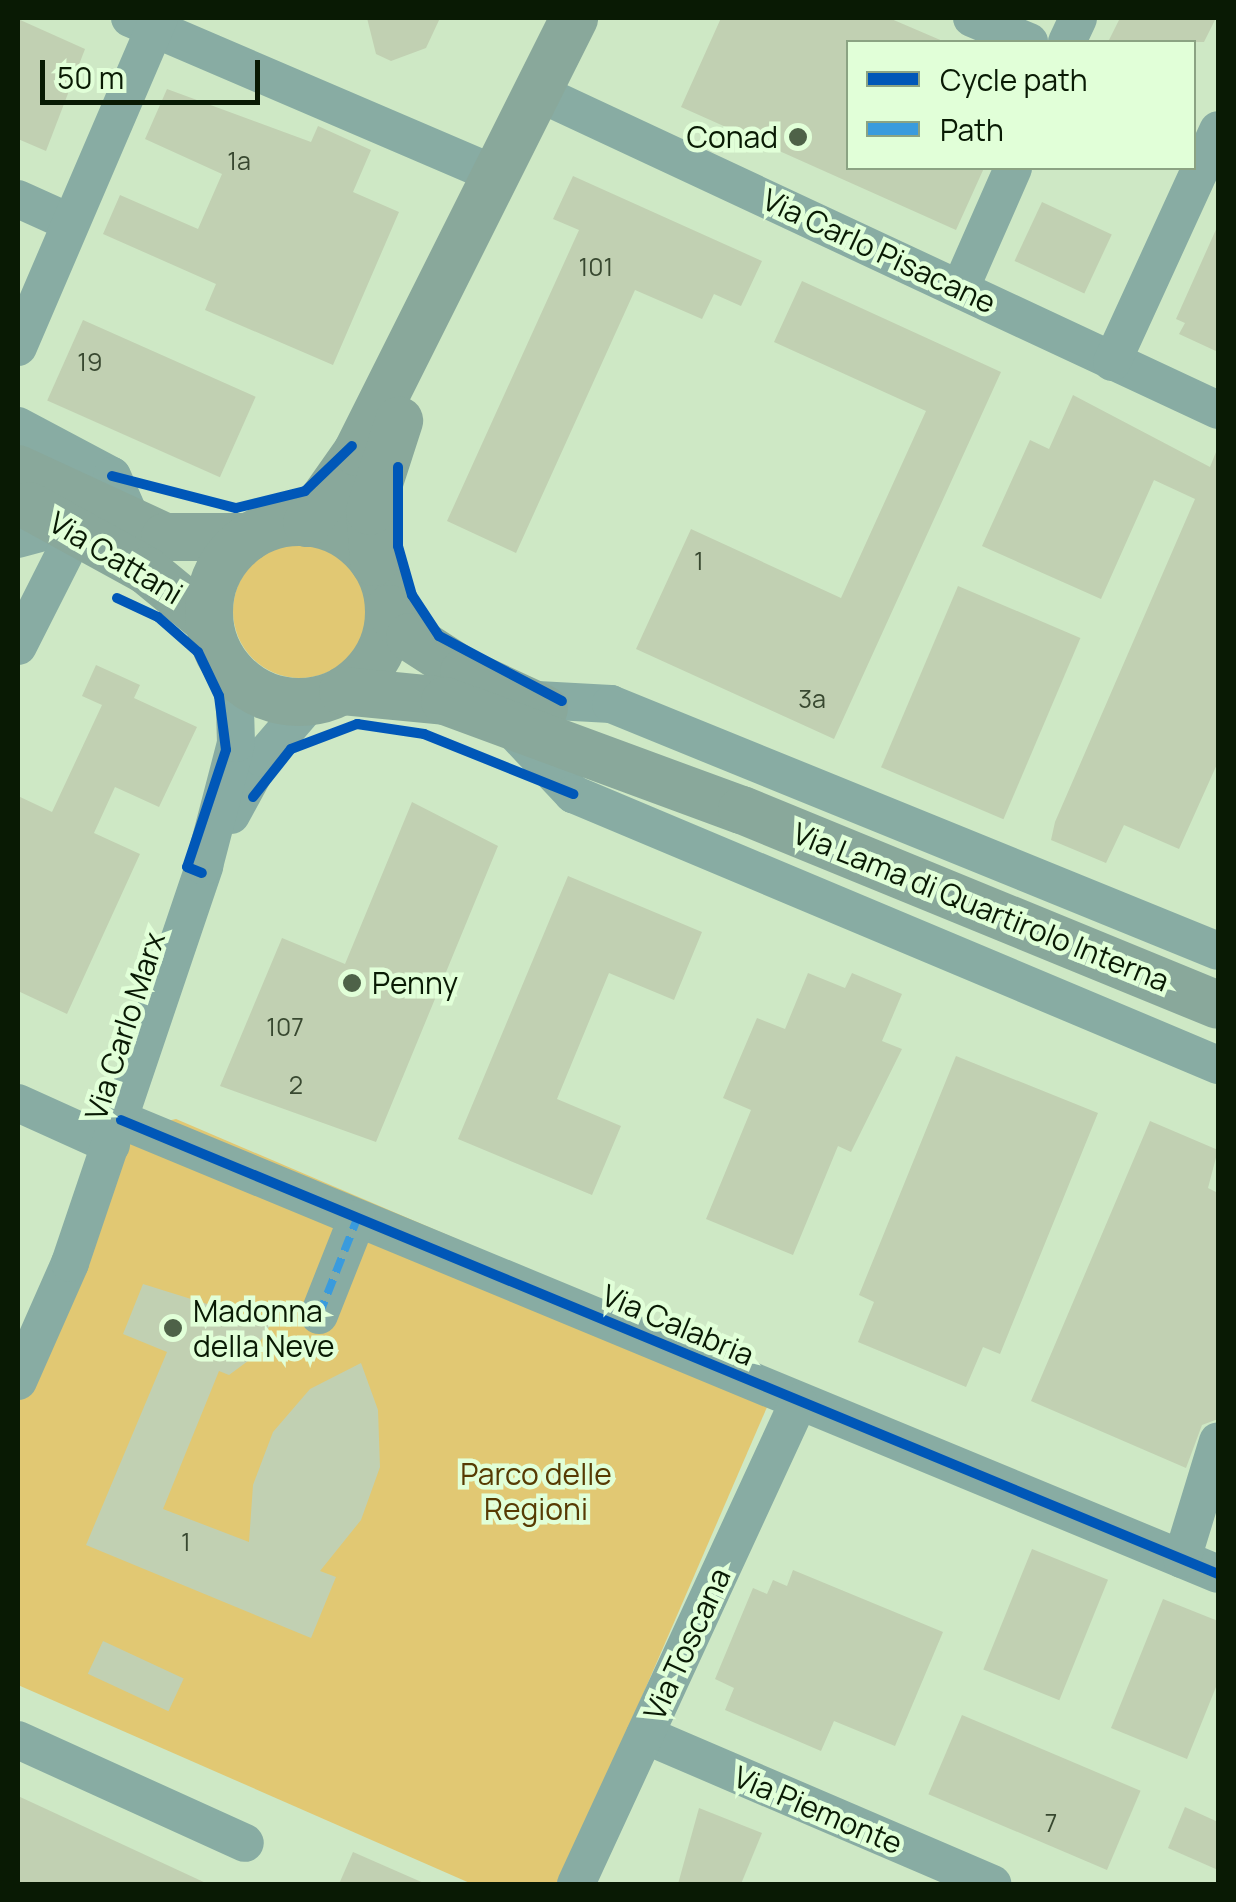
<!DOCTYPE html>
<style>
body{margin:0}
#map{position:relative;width:1236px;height:1902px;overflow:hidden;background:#cee8c5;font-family:Manrope,sans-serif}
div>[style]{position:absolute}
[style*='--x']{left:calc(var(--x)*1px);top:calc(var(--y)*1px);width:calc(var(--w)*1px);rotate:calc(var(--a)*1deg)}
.green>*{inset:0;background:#e1c873}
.round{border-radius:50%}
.building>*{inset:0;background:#c1d0b2;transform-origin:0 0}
.minor>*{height:38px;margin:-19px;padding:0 19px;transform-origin:19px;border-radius:19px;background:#88aca3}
.major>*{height:48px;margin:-24px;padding:0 24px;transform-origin:24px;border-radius:24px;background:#89a89b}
.major>.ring{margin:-24px;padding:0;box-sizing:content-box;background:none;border:48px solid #89a89b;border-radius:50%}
.quiet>*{height:8px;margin-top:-4px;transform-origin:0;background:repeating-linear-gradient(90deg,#3a9bdd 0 15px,transparent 0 23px)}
.cycleway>*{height:10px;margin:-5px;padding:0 5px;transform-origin:5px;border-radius:5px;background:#0057b8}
.dots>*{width:28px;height:28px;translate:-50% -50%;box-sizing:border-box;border:5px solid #e1ffd8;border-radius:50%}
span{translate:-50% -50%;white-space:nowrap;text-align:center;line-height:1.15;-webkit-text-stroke:9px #e1ffd8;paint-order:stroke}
.number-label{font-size:25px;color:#384830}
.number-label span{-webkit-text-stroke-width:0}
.poi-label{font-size:30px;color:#091a04}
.right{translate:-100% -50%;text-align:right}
.left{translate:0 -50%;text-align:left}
.street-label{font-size:30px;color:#091a04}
.park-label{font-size:30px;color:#573b03}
.frame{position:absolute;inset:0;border:20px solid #091a04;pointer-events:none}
.legend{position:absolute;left:846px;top:40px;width:350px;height:130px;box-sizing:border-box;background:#e1ffd8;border:2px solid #8ba383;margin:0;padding:12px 18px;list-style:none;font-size:30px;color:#091a04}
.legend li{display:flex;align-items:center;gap:20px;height:50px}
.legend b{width:50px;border:2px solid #8ba383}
.scale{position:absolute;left:40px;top:60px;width:220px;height:45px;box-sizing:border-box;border:5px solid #091a04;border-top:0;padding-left:12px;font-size:30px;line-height:35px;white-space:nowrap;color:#091a04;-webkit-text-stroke:8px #e1ffd8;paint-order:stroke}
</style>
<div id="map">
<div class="green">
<i class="round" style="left:233px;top:544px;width:134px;height:134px"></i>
<i style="clip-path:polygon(176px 1119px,780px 1377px,561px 1884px,472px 1884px,18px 1685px,18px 1344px,106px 1135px)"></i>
</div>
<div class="building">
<i style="clip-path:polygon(367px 18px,440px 18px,426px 48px,391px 61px,376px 54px)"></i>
<i style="clip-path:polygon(721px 18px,889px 18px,945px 42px,848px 42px,848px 168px,984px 168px,956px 230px,681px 107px)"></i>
<i style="clip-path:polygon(1120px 18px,1216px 18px,1204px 42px,1108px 42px)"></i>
<i style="clip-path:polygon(18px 19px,85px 49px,46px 151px,18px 139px)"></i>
<i style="clip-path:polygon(167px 89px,311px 142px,318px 126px,371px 150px,353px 192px,399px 212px,333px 365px,205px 310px,216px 284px,103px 234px,120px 195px,198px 229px,222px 174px,145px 139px)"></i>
<i style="clip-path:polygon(573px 176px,762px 261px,741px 306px,714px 294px,702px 319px,635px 290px,516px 553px,447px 521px,579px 230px,553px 219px)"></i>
<i style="left:1042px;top:202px;width:77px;height:65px;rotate:25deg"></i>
<i style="clip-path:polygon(1218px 225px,1218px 352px,1179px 334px,1185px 323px,1176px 319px)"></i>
<i style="clip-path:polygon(802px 281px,1001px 372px,834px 739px,636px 649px,691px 529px,841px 598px,926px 411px,774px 342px)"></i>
<i style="left:83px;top:320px;width:189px;height:88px;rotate:24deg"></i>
<i style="clip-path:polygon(1073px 395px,1210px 467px,1218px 447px,1218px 762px,1179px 849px,1124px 825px,1106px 863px,1051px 840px,1055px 822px,1195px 499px,1154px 480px,1101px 599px,982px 546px,1030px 440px,1049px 449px)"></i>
<i style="left:958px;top:586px;width:133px;height:197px;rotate:23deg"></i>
<i style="clip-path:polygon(96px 665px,140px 685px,134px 698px,197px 727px,159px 807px,115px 787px,94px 833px,140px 854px,67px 1014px,18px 991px,18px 796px,52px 812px,102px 705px,82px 696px)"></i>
<i style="clip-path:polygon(412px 802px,498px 846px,376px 1142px,220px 1086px,282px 938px,345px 964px)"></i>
<i style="clip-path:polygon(568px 876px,702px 932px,674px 1000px,609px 973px,557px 1099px,621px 1126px,592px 1195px,458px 1139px)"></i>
<i style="clip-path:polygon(808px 973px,845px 988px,852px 973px,902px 994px,882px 1041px,902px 1049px,851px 1152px,838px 1146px,793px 1255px,706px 1219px,751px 1110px,723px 1098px,757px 1018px,785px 1029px)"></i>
<i style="clip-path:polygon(956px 1056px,1098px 1113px,1000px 1354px,983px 1347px,966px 1387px,858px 1342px,874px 1302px,859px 1295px)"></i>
<i style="clip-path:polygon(1150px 1121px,1218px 1150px,1208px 1188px,1218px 1193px,1218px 1419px,1202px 1425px,1186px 1468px,1031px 1401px)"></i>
<i style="clip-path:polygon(143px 1284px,271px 1324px,248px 1361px,229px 1375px,219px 1371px,163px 1509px,249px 1542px,253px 1485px,273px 1432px,310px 1389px,361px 1363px,378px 1410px,380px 1467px,361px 1520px,320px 1571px,336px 1577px,311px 1638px,86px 1545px,167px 1352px,123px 1334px)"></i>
<i style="left:1032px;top:1549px;width:82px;height:130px;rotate:22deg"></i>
<i style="clip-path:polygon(793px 1570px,943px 1632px,895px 1746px,834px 1721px,821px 1751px,725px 1710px,734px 1688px,715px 1679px,753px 1588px,767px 1594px,773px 1580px,787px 1586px)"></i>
<i style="clip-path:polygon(1163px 1599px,1218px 1621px,1218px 1682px,1187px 1759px,1111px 1728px)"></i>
<i style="left:103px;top:1641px;width:89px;height:36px;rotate:25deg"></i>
<i style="left:962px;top:1715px;width:194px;height:86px;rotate:23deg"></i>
<i style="clip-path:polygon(18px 1796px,208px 1884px,18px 1884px)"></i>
<i style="clip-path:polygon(1185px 1807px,1218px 1822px,1218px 1870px,1168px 1848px)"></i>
<i style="clip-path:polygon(699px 1808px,762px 1833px,741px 1884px,678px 1884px)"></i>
<i style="clip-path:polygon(353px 1852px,426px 1884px,339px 1884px)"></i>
</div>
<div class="minor">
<i style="--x:130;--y:18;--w:400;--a:23.2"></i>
<i style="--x:972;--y:18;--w:62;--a:22.8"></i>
<i style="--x:1067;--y:42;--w:26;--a:-65"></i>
<i style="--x:539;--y:93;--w:749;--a:25.03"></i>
<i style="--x:18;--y:199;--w:56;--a:24.3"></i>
<i style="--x:960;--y:289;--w:132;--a:-66.3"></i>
<i style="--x:18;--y:347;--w:358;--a:-66.8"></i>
<i style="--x:1112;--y:362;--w:255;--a:-65.4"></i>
<i style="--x:18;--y:426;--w:106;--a:28"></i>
<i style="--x:112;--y:476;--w:47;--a:66.2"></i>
<i style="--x:18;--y:539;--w:50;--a:-15.2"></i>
<i style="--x:18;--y:646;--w:129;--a:-63.2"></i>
<i style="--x:519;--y:699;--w:92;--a:3.1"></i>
<i style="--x:611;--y:704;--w:655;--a:22.14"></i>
<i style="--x:511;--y:728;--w:91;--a:46.8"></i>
<i style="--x:573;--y:794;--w:700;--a:22.79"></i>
<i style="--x:231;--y:815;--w:65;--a:-61.5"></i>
<i style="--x:262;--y:758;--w:74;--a:-49.4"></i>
<i style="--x:18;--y:1103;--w:102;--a:24.3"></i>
<i style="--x:121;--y:1120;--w:1187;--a:22.48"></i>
<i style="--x:319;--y:1315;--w:103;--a:-68.4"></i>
<i style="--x:18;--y:1381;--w:129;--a:-66.2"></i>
<i style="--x:70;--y:1263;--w:419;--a:-71.3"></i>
<i style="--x:204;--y:866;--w:127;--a:-75.4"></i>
<i style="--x:236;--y:743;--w:67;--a:-91.7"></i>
<i style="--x:1182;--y:1559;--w:123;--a:-73"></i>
<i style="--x:645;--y:1735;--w:378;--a:23.2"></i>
<i style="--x:18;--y:1740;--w:249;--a:24.4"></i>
<i style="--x:576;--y:1884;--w:530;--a:-65.22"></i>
</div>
<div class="major">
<i style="--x:18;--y:469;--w:162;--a:24.8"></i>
<i style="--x:165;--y:537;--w:84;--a:0"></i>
<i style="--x:29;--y:506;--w:135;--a:28.8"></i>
<i style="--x:147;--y:571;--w:80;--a:39.4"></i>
<i class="ring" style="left:209px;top:522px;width:132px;height:132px"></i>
<i style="--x:307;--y:523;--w:87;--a:-54.8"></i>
<i style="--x:357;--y:452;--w:485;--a:-63.4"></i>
<i style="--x:374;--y:562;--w:51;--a:-94.5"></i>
<i style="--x:370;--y:511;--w:95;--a:-72.1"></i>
<i style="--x:389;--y:609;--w:35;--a:53"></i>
<i style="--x:410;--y:637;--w:64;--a:32.9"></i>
<i style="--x:464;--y:672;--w:88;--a:24.8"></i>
<i style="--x:343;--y:691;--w:102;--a:5.6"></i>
<i style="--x:445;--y:701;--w:316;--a:20.2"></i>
<i style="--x:742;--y:810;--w:514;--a:22.28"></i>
</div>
<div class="quiet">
<i style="--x:319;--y:1315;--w:103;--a:-68.4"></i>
</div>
<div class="cycleway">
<i style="--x:398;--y:467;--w:79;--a:90"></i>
<i style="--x:398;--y:546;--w:51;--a:74.1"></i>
<i style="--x:412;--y:595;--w:49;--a:56.6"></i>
<i style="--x:439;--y:636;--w:139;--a:27.9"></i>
<i style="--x:112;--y:476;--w:128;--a:14.5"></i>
<i style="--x:236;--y:508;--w:71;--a:-13.8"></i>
<i style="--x:305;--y:491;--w:65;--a:-43.8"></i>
<i style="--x:117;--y:598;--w:45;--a:24.9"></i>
<i style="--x:158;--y:617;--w:53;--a:41.2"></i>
<i style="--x:198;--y:652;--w:49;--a:64.5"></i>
<i style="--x:219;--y:696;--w:54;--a:82.6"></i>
<i style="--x:226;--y:750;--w:123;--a:108.4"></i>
<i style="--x:187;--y:867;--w:16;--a:22"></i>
<i style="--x:253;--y:797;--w:61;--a:-51.6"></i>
<i style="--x:291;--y:749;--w:71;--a:-20.7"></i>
<i style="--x:357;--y:724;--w:68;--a:8.5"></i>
<i style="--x:424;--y:734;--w:161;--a:21.9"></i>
<i style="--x:121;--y:1120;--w:1187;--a:22.48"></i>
</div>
<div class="dots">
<i style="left:798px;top:137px;background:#4e6248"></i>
<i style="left:352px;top:983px;background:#4e6248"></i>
<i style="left:173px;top:1328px;background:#4e6248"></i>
</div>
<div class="number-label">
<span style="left:239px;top:161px">1a</span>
<span style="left:596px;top:267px">101</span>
<span style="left:90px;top:362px">19</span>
<span style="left:699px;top:561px">1</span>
<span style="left:812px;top:699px">3a</span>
<span style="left:285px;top:1027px">107</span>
<span style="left:296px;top:1085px">2</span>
<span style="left:186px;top:1542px">1</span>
<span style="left:1051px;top:1823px">7</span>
</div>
<div class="poi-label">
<span class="right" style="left:778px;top:137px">Conad</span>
<span class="left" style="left:372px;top:983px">Penny</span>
<span class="left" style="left:193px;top:1328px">Madonna<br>della Neve</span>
</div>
<div class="street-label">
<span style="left:879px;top:251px;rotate:25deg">Via Carlo Pisacane</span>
<span style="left:116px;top:558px;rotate:31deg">Via Cattani</span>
<span style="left:981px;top:907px;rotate:22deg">Via Lama di Quartirolo Interna</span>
<span style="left:125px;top:1026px;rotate:-72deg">Via Carlo Marx</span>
<span style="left:678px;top:1325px;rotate:23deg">Via Calabria</span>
<span style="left:687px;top:1644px;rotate:-65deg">Via Toscana</span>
<span style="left:818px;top:1810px;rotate:23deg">Via Piemonte</span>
</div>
<div class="park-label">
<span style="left:536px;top:1491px">Parco delle<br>Regioni</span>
</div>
<div class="frame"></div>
<ul class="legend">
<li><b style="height:12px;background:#0057b8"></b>Cycle path</li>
<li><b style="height:12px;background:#3a9bdd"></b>Path</li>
</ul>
<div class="scale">50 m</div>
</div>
